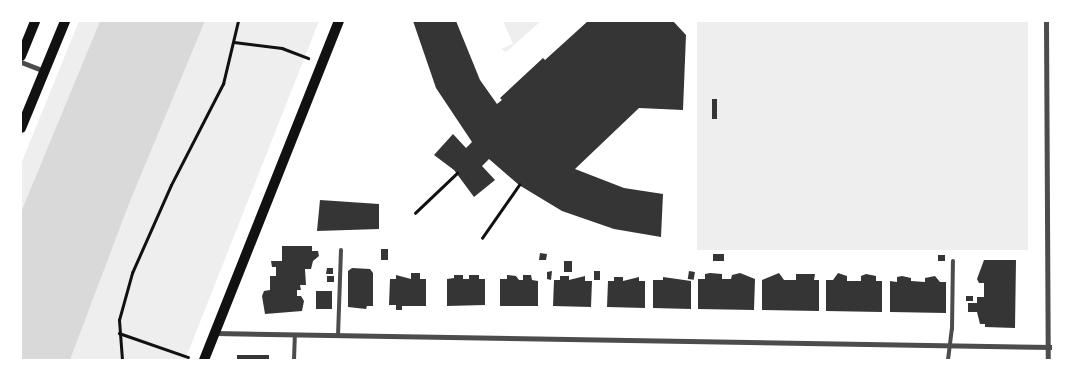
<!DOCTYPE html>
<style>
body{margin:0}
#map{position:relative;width:1074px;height:381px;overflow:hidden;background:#fff;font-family:"Sofia Sans Condensed",sans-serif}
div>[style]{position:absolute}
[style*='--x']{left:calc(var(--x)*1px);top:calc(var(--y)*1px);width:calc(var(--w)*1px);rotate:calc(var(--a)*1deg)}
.green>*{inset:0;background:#eee;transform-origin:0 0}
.water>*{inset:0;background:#d9d9d9}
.building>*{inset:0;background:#353535;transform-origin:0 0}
.path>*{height:2.5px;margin:-1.25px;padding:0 1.25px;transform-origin:1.25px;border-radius:1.25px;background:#111}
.service>*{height:4px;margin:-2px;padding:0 2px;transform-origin:2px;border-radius:2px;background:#4c4c4c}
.minor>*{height:5px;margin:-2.5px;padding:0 2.5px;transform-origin:2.5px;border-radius:2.5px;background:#4c4c4c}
.secondary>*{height:10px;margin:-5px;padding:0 5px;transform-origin:5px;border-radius:5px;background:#111}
span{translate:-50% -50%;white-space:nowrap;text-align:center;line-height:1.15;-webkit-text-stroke:5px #fff;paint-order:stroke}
.frame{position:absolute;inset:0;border:22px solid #fff;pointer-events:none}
</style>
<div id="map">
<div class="green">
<i style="clip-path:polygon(79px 21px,100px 21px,21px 212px,21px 164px)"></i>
<i style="clip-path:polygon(205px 21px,319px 21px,185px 360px,70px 360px,129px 204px)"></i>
<i style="clip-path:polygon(503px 21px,541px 21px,506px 52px,501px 49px,513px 44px)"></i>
<i style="left:697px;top:21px;width:331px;height:229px"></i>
</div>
<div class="water">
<i style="clip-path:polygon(100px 21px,205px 21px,129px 204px,70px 360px,21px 360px,21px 212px)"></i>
</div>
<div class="building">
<i style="clip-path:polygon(413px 21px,456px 21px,480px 80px,497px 104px,502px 100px,500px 98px,543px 58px,545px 60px,588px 21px,673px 21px,686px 35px,683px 110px,639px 108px,575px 169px,624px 188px,663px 194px,661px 237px,614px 229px,562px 211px,519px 185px,489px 159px,482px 166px,495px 180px,474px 197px,454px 170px,434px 155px,453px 134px,466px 148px,472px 142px,436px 88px)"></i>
<i style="left:712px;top:99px;width:5px;height:20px"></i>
<i style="clip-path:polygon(320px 200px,379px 204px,379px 229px,317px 231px)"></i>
<i style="clip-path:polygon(282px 246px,312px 246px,312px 251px,318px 251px,319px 256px,313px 261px,311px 269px,305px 269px,306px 285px,300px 285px,301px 290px,297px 290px,297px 296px,301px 296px,304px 301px,302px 311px,265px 314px,262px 296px,264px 291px,270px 290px,270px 276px,276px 276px,276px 267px,272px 267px,271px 261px,282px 261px)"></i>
<i style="left:381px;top:249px;width:7px;height:11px"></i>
<i style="clip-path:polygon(540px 253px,547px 254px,546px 260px,539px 260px)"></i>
<i style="left:713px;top:254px;width:11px;height:7px"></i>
<i style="left:938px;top:255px;width:7px;height:6px"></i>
<i style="clip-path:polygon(984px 260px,1016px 260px,1015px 328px,985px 327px,985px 324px,980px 324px,977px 312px,968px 312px,968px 303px,977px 303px,977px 297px,984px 297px,984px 283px,979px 283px,977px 279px)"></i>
<i style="left:564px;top:261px;width:8px;height:11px"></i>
<i style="clip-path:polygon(327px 268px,333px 268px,333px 274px,326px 274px)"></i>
<i style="clip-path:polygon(352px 268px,370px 269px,373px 273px,373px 306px,367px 306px,366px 309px,348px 307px,348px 271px)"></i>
<i style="clip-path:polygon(552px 271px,551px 280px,547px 279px,547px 272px)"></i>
<i style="left:594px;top:271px;width:6px;height:9px"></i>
<i style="left:689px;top:271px;width:6px;height:8px;rotate:9deg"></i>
<i style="clip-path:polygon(411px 273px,420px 273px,420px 279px,426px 279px,426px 306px,402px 306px,402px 310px,396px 310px,396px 305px,389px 305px,390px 279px,396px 279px,396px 275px,411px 279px)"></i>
<i style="clip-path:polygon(710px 273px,722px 274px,722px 279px,731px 279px,732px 275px,740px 273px,755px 279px,754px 310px,698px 309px,698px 279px,705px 279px,705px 274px)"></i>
<i style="clip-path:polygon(779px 273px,784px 280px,796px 280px,796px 274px,815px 274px,814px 280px,819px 280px,819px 311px,762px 310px,762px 280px)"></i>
<i style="clip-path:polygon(838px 273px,847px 276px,847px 281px,861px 281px,861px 276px,866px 274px,876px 276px,876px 281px,882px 281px,882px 312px,826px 311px,826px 280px,833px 280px)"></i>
<i style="clip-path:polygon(454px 275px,463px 275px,463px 279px,469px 279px,469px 275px,479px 275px,479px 279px,485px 279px,485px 305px,447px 306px,447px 279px,454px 278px)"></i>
<i style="clip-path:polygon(507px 275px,516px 276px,519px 280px,523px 280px,523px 275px,531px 275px,532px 280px,538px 281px,538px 306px,500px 306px,500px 279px,507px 279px)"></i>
<i style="left:327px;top:276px;width:7px;height:6px"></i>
<i style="clip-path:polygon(560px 276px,569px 276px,569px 280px,585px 276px,585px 281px,592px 281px,591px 307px,553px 306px,554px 280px,560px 280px)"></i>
<i style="clip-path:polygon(902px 276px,911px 278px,911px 281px,925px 282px,925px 278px,935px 276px,940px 282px,946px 282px,946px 313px,890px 312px,890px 281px,897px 282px,897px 277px)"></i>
<i style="clip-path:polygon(614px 277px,623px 277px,623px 281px,639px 277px,639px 281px,645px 281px,645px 308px,607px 307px,608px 281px,614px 281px)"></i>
<i style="clip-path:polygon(663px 277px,691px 281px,691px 309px,653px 308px,653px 280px,663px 280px)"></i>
<i style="left:316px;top:291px;width:16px;height:18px"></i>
<i style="left:966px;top:296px;width:7px;height:5px"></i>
<i style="left:237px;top:355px;width:32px;height:5px"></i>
</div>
<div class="path">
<i style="--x:234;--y:42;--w:48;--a:7.1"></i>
<i style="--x:282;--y:48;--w:28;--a:21"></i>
<i style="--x:415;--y:213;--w:58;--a:-43.6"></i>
<i style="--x:482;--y:238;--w:65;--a:-55.1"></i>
<i style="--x:119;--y:333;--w:73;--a:19.2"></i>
<i style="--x:122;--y:360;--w:40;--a:-94.3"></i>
<i style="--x:119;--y:320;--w:49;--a:-74.5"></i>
<i style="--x:132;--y:273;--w:96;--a:-66.1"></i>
<i style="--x:171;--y:185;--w:114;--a:-62.8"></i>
<i style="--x:223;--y:84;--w:65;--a:-76.6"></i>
</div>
<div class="service">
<i style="--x:338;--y:336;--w:86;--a:-88"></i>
<i style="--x:294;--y:360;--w:25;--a:-88"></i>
<i style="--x:948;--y:360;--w:31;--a:-83"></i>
<i style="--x:952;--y:329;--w:68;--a:-89.2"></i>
</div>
<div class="minor">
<i style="--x:1046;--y:21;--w:339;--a:89.7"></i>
<i style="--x:21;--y:62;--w:25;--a:21"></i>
<i style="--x:215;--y:333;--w:838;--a:0.96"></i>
</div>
<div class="secondary">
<i style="--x:21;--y:56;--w:38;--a:-68"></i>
<i style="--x:21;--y:128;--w:116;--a:-67.6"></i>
<i style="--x:204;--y:360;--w:365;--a:-68.3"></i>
</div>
<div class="frame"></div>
</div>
